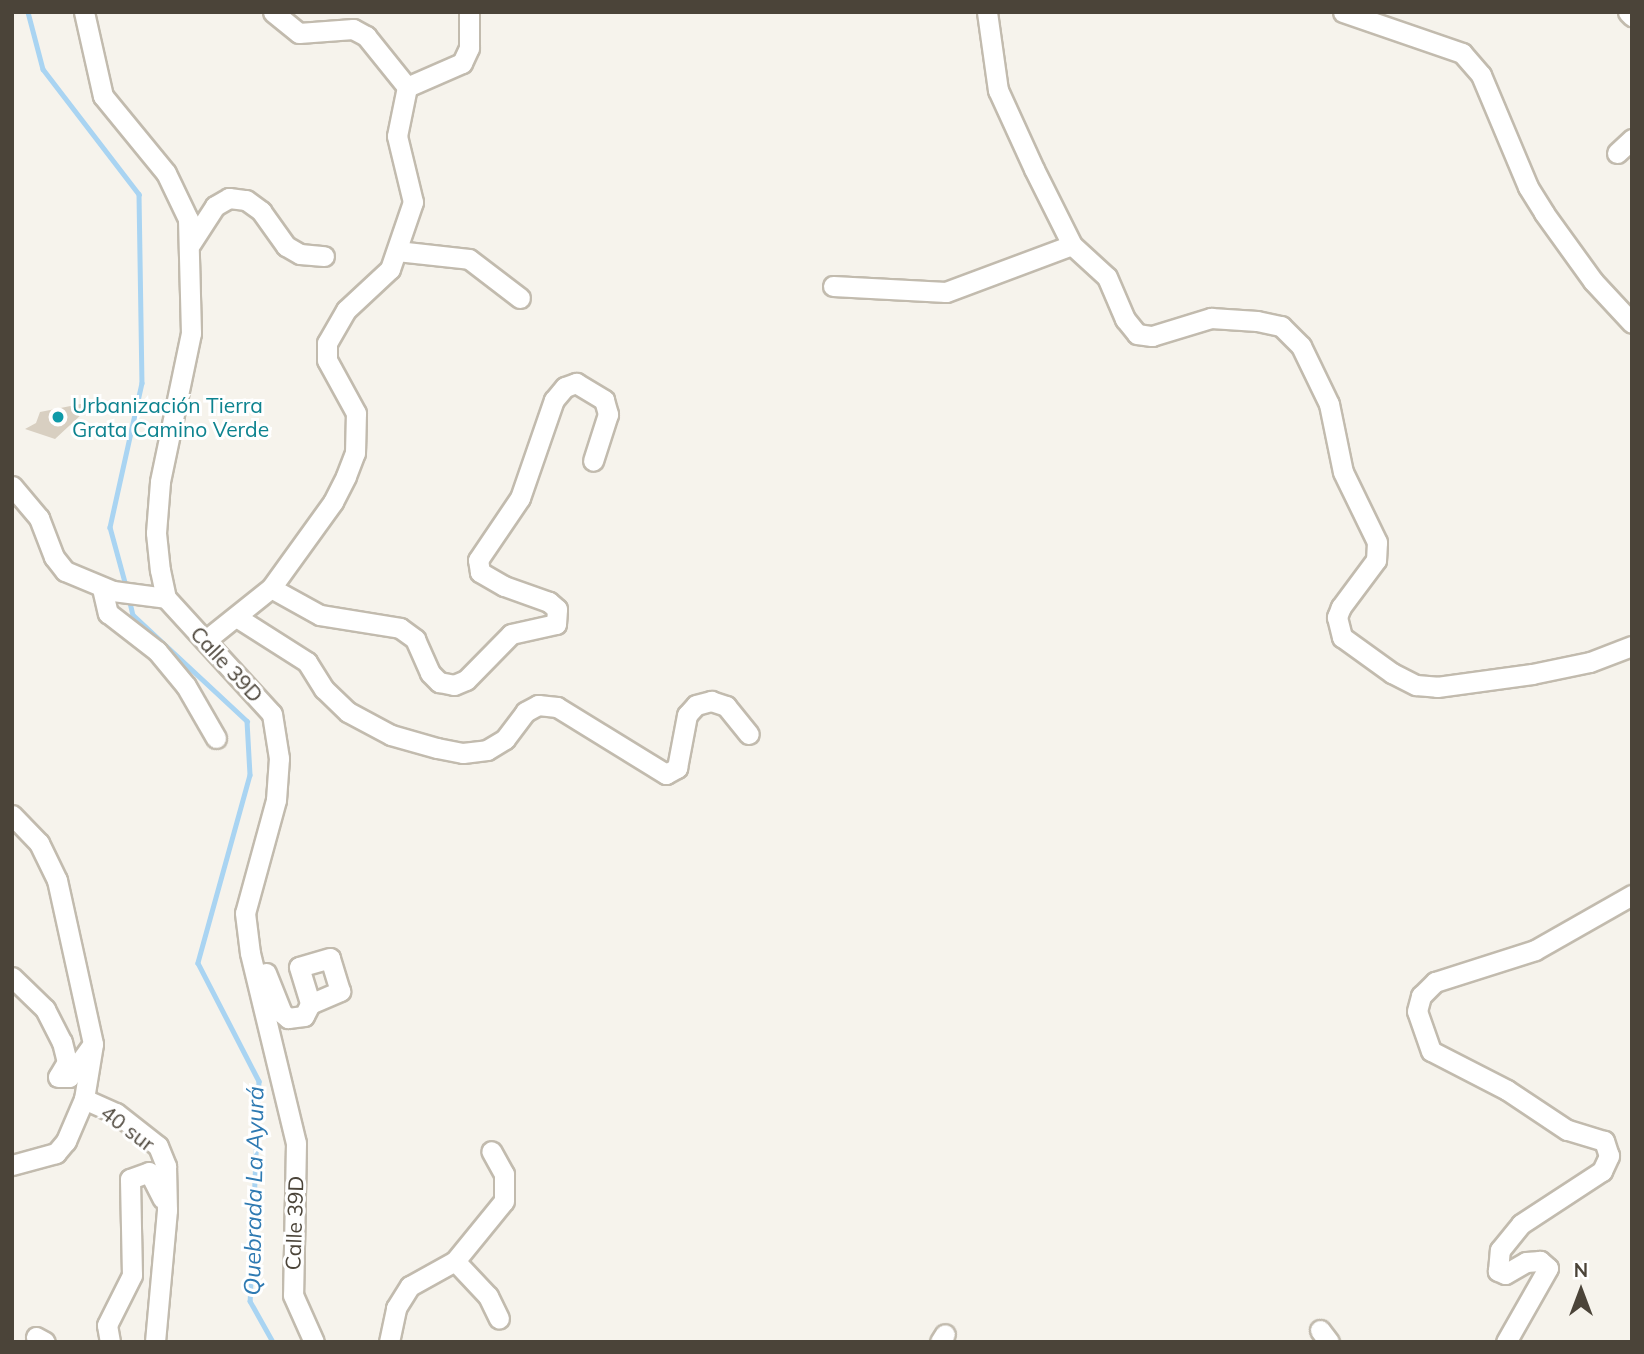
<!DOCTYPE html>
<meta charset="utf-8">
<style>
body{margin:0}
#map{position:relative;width:1644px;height:1354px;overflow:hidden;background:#f6f3ec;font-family:Mulish,sans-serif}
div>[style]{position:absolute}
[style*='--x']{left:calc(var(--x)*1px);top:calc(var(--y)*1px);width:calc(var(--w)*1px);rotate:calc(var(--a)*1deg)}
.stream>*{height:4.5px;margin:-2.25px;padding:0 2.25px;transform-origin:2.25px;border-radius:2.25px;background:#a9d4f2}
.building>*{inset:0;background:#d8cfc1}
.roads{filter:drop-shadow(2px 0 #c2bbae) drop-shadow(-2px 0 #c2bbae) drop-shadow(0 2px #c2bbae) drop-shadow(0 -2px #c2bbae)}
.minor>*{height:19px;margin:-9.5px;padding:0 9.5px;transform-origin:9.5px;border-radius:9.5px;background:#fff}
.dots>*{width:19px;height:19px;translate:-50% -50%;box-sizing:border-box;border:4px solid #fff;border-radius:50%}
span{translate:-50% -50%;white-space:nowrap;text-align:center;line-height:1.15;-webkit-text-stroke:6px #fff;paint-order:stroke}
.culture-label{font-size:21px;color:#0d838f}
.left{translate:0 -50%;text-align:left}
.street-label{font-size:21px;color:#4b4439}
.water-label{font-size:23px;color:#2e7ab2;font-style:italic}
.frame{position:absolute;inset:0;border:14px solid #4b4439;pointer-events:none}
.north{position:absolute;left:1546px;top:1256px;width:70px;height:70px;-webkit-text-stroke:5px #fff;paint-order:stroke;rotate:0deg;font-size:19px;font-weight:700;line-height:28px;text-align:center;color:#4b4439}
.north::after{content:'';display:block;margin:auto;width:24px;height:32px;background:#4b4439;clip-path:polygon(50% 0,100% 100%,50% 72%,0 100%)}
</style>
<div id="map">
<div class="stream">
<i style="--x:28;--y:12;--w:59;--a:75.3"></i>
<i style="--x:43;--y:69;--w:158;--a:52.5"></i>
<i style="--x:139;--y:194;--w:189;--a:89.1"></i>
<i style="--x:142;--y:383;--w:148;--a:102.5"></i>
<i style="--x:110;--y:527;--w:61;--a:74.8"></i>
<i style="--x:129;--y:598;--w:17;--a:77"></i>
<i style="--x:133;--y:615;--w:156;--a:42.9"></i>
<i style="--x:247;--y:721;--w:54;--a:86.8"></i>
<i style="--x:250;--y:775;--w:195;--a:105.5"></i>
<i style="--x:198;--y:963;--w:133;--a:62.7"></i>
<i style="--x:259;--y:1081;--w:220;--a:92.3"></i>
<i style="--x:250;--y:1301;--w:47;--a:60.7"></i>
</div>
<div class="building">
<i style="clip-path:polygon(96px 401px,55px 439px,25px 429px,36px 423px,40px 412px)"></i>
</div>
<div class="roads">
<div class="minor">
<i style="--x:84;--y:12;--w:86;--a:77.3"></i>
<i style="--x:103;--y:96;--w:99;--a:50.7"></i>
<i style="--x:166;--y:173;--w:51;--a:64.4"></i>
<i style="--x:188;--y:219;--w:114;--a:88.5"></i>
<i style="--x:191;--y:333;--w:152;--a:101.8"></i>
<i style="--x:160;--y:482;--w:51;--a:94.5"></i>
<i style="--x:156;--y:533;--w:37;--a:84"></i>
<i style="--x:160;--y:570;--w:29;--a:78"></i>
<i style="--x:166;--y:598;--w:157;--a:47.6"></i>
<i style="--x:272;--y:714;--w:45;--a:81"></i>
<i style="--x:279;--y:758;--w:42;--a:94.1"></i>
<i style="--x:276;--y:800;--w:117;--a:105.3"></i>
<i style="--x:245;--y:913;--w:40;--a:82.9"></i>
<i style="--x:250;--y:953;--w:195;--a:76.4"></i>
<i style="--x:296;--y:1143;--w:152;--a:91.1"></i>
<i style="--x:293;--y:1295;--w:51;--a:65.9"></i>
<i style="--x:273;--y:12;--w:33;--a:39"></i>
<i style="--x:299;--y:33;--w:54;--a:-4.2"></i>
<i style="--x:353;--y:29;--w:15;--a:28"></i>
<i style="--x:366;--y:36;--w:65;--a:51.2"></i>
<i style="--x:987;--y:12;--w:79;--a:82"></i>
<i style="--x:998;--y:90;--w:87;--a:65.5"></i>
<i style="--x:1034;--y:169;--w:85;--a:63.4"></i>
<i style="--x:1072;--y:245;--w:47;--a:42.4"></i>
<i style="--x:1107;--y:277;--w:46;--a:66.8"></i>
<i style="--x:1125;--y:319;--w:19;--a:51"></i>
<i style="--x:1137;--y:334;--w:15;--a:8"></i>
<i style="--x:1152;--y:336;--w:62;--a:-17"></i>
<i style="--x:1211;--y:318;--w:46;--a:3.7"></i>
<i style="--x:1257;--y:321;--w:25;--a:12"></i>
<i style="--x:1281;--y:326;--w:28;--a:45"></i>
<i style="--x:1301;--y:346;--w:64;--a:64.2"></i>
<i style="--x:1329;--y:404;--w:69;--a:78.4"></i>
<i style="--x:1343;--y:472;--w:78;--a:64.1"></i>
<i style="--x:1377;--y:542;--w:18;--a:93"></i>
<i style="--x:1376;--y:560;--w:59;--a:126.7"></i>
<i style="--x:1341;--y:607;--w:11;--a:112"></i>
<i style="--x:1337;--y:617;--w:21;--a:76"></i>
<i style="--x:1342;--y:637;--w:62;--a:35.8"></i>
<i style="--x:1392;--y:673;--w:27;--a:27"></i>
<i style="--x:1416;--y:685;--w:21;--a:5"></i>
<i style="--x:1437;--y:687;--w:96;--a:-7.8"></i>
<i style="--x:1532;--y:674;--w:59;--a:-11.7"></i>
<i style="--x:1590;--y:662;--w:45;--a:-20.9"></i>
<i style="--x:1343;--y:12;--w:126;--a:19"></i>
<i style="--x:1462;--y:53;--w:29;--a:49"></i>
<i style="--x:1481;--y:75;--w:121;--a:67.2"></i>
<i style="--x:1528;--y:187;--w:31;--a:58"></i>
<i style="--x:1544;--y:213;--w:84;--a:54.2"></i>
<i style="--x:1593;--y:281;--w:57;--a:47.1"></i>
<i style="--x:1628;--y:12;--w:6;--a:45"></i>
<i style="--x:1617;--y:153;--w:21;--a:-43"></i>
<i style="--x:191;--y:243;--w:44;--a:-57"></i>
<i style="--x:215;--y:206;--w:16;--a:-30"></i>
<i style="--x:229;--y:198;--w:17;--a:7"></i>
<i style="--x:246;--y:200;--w:19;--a:36"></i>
<i style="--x:261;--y:211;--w:43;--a:54.5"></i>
<i style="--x:286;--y:246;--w:16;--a:30"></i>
<i style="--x:300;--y:254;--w:24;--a:5"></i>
<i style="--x:397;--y:251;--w:72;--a:6.3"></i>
<i style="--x:469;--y:259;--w:64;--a:37.4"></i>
<i style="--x:833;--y:286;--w:113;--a:3"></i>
<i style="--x:946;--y:292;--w:134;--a:-20.5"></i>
<i style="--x:12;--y:486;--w:42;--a:49.8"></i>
<i style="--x:39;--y:518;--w:42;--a:69"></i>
<i style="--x:54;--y:557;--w:18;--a:52"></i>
<i style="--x:65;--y:571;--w:52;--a:22.6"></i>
<i style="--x:113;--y:591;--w:53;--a:7.5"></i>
<i style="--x:102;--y:588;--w:26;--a:77"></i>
<i style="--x:108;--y:613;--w:62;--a:37.8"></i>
<i style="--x:157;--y:651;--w:45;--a:50.4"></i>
<i style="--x:186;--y:686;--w:60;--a:60"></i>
<i style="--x:271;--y:588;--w:56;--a:28.9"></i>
<i style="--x:320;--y:615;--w:81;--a:9.2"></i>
<i style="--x:400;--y:628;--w:19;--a:36"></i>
<i style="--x:415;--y:639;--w:37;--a:66"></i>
<i style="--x:430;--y:673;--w:13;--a:45"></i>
<i style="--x:439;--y:682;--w:15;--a:11"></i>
<i style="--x:454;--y:685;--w:13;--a:-23"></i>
<i style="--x:466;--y:680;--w:64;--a:-45.6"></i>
<i style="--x:511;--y:634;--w:46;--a:-12.5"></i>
<i style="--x:556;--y:624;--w:15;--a:-86"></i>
<i style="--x:557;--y:609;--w:11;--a:-139"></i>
<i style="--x:549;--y:602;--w:48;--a:-160.4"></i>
<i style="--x:504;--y:586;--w:28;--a:-150"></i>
<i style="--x:480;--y:572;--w:12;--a:-99"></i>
<i style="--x:478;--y:560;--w:75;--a:-55.9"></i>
<i style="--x:520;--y:498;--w:104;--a:-70.9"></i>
<i style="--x:554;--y:400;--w:17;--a:-50"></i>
<i style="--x:565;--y:387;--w:12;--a:-20"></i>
<i style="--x:576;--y:383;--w:33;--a:31"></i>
<i style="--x:604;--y:400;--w:15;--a:74"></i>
<i style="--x:608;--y:414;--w:49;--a:107.7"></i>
<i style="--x:238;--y:618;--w:82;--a:32.5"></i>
<i style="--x:307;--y:662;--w:32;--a:58"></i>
<i style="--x:324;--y:689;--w:33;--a:44"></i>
<i style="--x:348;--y:712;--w:49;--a:28.1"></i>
<i style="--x:391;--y:735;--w:48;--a:15.8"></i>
<i style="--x:437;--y:748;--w:26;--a:11"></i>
<i style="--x:463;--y:753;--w:24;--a:-7"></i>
<i style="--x:487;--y:750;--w:21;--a:-31"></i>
<i style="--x:505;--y:739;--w:34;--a:-53"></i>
<i style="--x:525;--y:712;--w:15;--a:-28"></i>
<i style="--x:538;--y:705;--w:19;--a:6"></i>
<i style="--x:557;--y:707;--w:128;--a:31.6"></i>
<i style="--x:666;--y:774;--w:13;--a:-29"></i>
<i style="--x:677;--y:768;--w:54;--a:-79.3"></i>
<i style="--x:687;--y:715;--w:13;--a:-48"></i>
<i style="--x:696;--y:705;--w:16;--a:-15"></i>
<i style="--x:711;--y:701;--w:16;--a:18"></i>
<i style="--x:726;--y:706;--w:36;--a:51"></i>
<i style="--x:206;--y:640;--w:83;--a:-38.7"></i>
<i style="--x:271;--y:588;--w:106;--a:-54.2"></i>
<i style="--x:333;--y:502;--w:29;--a:-63"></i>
<i style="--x:346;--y:476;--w:25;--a:-69"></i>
<i style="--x:355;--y:453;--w:40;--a:-88.6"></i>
<i style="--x:356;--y:413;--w:60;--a:-118.7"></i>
<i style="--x:327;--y:360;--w:17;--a:-90"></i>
<i style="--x:327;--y:343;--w:38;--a:-60"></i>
<i style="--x:346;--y:310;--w:60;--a:-43"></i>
<i style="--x:390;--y:269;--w:71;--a:-71.1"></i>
<i style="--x:413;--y:202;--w:68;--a:-103.6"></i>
<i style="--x:397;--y:136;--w:50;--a:-78.5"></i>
<i style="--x:407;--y:87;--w:60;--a:-23.6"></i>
<i style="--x:462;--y:63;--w:17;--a:-65"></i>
<i style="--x:469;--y:48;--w:36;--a:-90"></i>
<i style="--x:12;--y:815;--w:39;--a:46"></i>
<i style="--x:39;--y:843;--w:41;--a:64.1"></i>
<i style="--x:57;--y:880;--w:168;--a:77.6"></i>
<i style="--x:93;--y:1044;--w:56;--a:99.3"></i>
<i style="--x:84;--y:1099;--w:46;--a:113.2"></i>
<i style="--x:66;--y:1141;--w:16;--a:130"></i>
<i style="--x:56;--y:1153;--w:46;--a:164.7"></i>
<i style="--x:266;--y:973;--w:43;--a:68.2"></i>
<i style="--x:282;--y:1013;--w:8;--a:40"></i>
<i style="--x:288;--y:1018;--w:16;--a:-7"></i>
<i style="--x:304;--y:1016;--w:13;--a:-63"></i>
<i style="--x:310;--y:1004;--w:33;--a:-23"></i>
<i style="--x:340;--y:991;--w:34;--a:-107"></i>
<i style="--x:330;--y:958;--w:32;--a:164"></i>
<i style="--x:299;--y:967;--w:39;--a:73"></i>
<i style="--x:12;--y:977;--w:46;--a:44.1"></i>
<i style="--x:45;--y:1009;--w:37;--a:63"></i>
<i style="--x:62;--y:1042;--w:21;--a:76"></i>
<i style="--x:67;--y:1062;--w:17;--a:121"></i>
<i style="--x:58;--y:1077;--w:11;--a:0"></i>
<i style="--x:69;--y:1077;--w:39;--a:-54"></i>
<i style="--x:84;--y:1099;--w:35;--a:24"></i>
<i style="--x:116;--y:1113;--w:53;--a:38.2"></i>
<i style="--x:158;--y:1146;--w:22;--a:68"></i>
<i style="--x:166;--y:1166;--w:44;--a:88.7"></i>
<i style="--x:167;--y:1210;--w:133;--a:95.2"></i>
<i style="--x:455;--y:1261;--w:77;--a:-50.8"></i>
<i style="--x:504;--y:1201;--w:27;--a:-90"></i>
<i style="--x:504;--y:1174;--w:26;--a:-119"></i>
<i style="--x:1320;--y:1330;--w:15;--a:53"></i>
<i style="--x:36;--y:1337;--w:10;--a:29"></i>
<i style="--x:110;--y:1342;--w:17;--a:-100"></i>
<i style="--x:107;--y:1325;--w:56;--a:-63.4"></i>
<i style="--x:132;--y:1275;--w:96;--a:-91.2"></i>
<i style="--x:130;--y:1179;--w:20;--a:-20"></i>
<i style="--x:149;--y:1172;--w:30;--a:63"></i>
<i style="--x:389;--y:1342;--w:35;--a:-78"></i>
<i style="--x:396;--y:1308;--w:26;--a:-58"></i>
<i style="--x:410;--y:1286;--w:51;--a:-29.1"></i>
<i style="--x:455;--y:1261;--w:48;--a:46.7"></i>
<i style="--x:488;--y:1296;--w:25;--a:64"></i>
<i style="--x:940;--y:1342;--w:9;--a:-58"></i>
<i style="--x:1506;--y:1342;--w:85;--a:-60.4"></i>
<i style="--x:1548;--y:1268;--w:11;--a:-139"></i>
<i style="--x:1540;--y:1261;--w:14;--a:176"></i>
<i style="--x:1526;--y:1262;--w:24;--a:150"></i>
<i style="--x:1505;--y:1274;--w:8;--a:-157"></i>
<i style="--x:1498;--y:1271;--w:21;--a:-85"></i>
<i style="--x:1500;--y:1250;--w:33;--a:-51"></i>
<i style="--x:1521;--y:1224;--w:97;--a:-33.2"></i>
<i style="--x:1602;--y:1171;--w:17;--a:-65"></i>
<i style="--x:1609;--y:1156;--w:16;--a:-108"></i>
<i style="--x:1604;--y:1141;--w:39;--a:-163"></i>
<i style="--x:1567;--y:1130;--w:72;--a:-146.3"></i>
<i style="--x:1507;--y:1090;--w:85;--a:-152.8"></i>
<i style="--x:1431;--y:1051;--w:42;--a:-109.3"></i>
<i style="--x:1417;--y:1011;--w:16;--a:-75"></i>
<i style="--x:1421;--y:996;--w:20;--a:-45"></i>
<i style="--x:1435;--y:982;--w:105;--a:-17.7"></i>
<i style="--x:1535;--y:950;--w:112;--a:-29.6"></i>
</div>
</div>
<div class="dots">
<i style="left:58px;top:417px;background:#0f9aa8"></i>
</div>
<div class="culture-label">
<span class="left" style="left:72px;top:417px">Urbanización Tierra<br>Grata Camino Verde</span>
</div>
<div class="street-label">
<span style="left:227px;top:664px;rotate:47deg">Calle 39D</span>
<span style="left:128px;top:1128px;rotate:37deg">40 sur</span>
<span style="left:294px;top:1223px;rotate:-88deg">Calle 39D</span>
</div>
<div class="water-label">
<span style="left:254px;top:1191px;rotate:-89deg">Quebrada La Ayurá</span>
</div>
<div class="frame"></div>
<div class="north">N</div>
</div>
